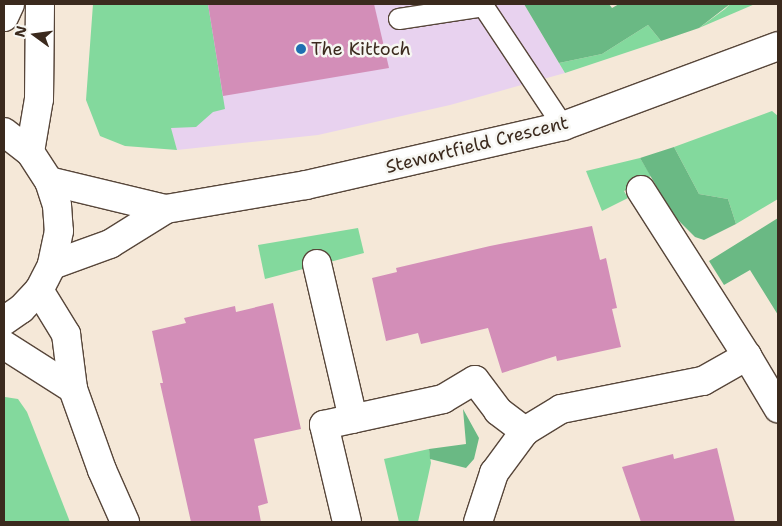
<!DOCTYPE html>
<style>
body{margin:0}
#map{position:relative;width:782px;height:526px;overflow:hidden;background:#f5e8d8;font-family:"Shantell Sans",sans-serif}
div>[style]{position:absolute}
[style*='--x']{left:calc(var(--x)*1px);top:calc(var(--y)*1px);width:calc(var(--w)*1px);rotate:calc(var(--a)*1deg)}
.built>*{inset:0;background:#e8d2ef}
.green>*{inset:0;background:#83d99d}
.forest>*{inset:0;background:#6ab984}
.building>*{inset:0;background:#d38eb8}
.roads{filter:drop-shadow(1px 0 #57463a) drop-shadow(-1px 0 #57463a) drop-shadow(0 1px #57463a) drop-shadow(0 -1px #57463a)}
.service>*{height:20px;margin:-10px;padding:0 10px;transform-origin:10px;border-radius:10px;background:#fff}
.minor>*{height:28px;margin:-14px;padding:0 14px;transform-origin:14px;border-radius:14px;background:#fff}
.tertiary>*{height:28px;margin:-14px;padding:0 14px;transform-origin:14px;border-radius:14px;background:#fff}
.dots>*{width:14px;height:14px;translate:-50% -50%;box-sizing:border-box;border:2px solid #f6f6f2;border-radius:50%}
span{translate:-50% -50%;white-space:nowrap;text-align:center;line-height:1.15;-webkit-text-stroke:5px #f6f6f2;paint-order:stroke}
.poi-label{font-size:18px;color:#3b2a1e}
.left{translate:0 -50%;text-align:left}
.street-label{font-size:18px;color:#3b2a1e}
.frame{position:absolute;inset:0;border:5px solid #3b2a1e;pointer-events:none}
.north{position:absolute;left:10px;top:10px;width:50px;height:50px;-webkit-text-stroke:4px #f6f6f2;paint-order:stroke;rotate:284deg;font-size:14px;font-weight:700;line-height:20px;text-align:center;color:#3b2a1e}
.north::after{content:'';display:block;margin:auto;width:18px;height:22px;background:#3b2a1e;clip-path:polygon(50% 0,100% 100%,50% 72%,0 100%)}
</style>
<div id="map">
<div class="built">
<i style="clip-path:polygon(134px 4px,524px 4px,565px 73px,450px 105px,318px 135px,177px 150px)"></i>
</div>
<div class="green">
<i style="clip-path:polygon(93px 4px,208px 4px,225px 109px,213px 112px,196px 127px,171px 128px,177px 150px,125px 146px,100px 136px,86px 100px)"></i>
<i style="clip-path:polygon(730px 4px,755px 4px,699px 28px,725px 9px)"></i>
<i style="clip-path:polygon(648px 25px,661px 41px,565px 73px,559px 63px,602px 54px)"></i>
<i style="clip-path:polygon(772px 111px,778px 116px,778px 199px,736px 224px,728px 199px,699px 194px,674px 147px)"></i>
<i style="clip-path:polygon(640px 158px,651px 176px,624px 191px,628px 198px,602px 211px,586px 171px)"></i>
<i style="clip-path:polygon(358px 228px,364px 253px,265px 279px,258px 245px)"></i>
<i style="clip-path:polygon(5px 397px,18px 399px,27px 412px,70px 522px,4px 522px)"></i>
<i style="clip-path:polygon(429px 449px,431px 463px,418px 522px,399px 522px,384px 459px)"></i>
</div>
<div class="forest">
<i style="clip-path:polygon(524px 4px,609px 4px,612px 8px,619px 4px,730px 4px,699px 28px,661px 41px,648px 25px,602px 54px,559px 63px)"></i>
<i style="clip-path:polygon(674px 147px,699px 194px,728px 199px,736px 224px,704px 240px,695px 237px,673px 215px,640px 158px)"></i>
<i style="clip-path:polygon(778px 218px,778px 315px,750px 270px,724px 285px,709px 261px)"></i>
<i style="clip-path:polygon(463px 409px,479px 438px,474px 459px,466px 468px,430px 459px,429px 449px,466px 444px)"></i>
</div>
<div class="building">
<i style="clip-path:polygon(208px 4px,374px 4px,389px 68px,223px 96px)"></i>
<i style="clip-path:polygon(592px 226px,600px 260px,606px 258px,617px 308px,612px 309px,621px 347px,557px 361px,556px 356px,502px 373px,488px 328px,421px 344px,418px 333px,386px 341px,372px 278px,397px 272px,396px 268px,490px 246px)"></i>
<i style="clip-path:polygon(273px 303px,301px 429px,254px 439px,268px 503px,258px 506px,261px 522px,191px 522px,160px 383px,163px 383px,152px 331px,186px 323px,184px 318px,235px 306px,236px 312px)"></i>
<i style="clip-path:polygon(717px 448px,735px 522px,641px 522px,622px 467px,673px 454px,674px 459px)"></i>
</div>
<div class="roads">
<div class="service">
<i style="--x:482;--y:4;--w:146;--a:56.4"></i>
<i style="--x:399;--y:19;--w:86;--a:-8.7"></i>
</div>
<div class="minor">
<i style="--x:317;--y:264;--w:159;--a:76.9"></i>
<i style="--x:39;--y:290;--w:52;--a:58.5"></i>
<i style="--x:66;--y:334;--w:55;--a:82.7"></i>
<i style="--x:73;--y:389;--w:86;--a:70.3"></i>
<i style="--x:102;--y:470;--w:57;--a:66.1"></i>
<i style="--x:4;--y:345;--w:82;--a:32.5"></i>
<i style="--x:747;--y:356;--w:61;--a:59.2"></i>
<i style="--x:347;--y:522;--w:100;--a:-103.3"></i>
<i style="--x:324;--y:425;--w:122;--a:-12.3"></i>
<i style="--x:443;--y:399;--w:37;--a:-31"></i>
<i style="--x:475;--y:380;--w:39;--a:53"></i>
<i style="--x:498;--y:411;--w:34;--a:37"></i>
<i style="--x:478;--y:522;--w:52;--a:-71.9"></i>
<i style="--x:494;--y:473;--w:52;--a:-53.6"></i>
<i style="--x:525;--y:431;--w:42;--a:-31.4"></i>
<i style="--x:561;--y:409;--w:145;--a:-11.2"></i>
<i style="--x:703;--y:381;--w:51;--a:-29.6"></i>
<i style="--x:747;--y:356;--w:197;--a:-122.6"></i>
</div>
<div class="tertiary">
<i style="--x:4;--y:17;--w:14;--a:-65"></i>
<i style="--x:4;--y:132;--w:33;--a:38"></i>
<i style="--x:30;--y:152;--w:35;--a:57"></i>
<i style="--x:49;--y:181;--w:25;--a:72"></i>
<i style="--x:57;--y:205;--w:26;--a:86"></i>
<i style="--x:59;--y:231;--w:35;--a:102"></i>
<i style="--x:52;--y:265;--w:28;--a:117"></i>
<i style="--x:39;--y:290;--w:26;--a:133"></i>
<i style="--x:21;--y:309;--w:21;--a:145"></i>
<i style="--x:30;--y:152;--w:54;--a:-80.4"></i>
<i style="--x:39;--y:99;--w:95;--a:-89.4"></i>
<i style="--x:49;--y:181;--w:120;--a:13.5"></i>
<i style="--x:166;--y:209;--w:142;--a:-9.7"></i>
<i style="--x:306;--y:185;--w:264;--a:-12.9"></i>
<i style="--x:563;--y:126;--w:229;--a:-20.4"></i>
<i style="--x:52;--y:265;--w:62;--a:-19.9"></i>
<i style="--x:110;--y:244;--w:66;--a:-32"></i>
</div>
</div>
<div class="dots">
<i style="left:301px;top:49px;background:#1f6fb2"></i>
</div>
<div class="poi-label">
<span class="left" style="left:311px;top:49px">The Kittoch</span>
</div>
<div class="street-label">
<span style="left:477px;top:145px;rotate:-14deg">Stewartfield Crescent</span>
</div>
<div class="frame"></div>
<div class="north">N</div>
</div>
